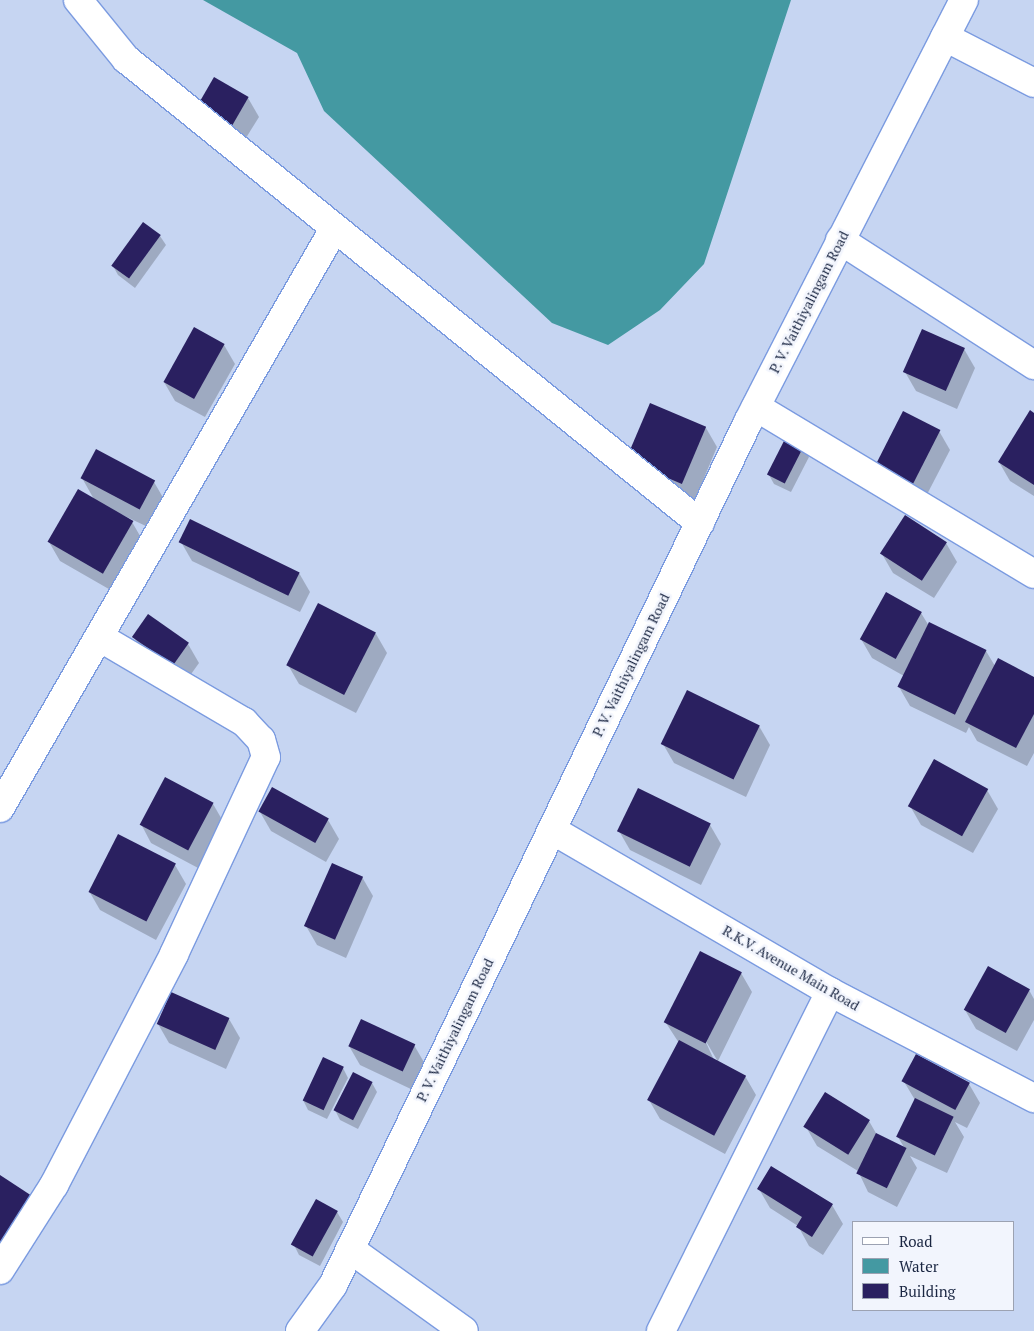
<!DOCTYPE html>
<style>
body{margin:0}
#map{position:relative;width:1034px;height:1331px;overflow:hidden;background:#c6d5f2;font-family:"PT Serif",serif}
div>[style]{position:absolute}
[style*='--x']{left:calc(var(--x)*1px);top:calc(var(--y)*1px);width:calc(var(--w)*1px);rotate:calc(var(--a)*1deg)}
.water>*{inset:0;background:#4499a2}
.shadow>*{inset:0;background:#0003}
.building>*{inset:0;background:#2a2060;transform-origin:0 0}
.roads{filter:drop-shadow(1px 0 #7b9be0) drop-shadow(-1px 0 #7b9be0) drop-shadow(0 1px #7b9be0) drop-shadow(0 -1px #7b9be0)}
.minor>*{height:28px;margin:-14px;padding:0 14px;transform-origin:14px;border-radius:14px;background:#fff}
.tertiary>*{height:28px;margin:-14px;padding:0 14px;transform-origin:14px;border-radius:14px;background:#fff}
span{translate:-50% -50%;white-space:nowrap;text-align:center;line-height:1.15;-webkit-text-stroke:5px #f2f5fd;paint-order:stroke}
.street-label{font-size:14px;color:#1a2642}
.legend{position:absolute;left:852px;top:1221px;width:162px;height:90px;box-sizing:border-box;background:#f2f5fd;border:1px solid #9ca2b2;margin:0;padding:6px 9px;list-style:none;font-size:15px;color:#1a2642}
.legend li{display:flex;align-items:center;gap:10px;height:25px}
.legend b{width:25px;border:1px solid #9ca2b2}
</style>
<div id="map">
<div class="water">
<i style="clip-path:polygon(203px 0,791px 0,704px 264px,660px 310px,608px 345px,552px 323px,324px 111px,297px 53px)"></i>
</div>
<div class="shadow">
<i style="clip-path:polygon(248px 98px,259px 117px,241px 146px,208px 126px)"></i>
<i style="clip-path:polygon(160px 236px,166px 245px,135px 288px,118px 275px,113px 266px)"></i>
<i style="clip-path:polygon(224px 345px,235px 364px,205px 417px,175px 401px,164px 382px)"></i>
<i style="clip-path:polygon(964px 349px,975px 368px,957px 409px,916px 391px,905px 372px)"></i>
<i style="clip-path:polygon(1034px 414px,1034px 496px,1010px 481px,999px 462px)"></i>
<i style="clip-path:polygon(706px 428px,717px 447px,694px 502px,639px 479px)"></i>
<i style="clip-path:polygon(939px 431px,950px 450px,921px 506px,886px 488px)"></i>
<i style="clip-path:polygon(803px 447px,809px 457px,791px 492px,774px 484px,769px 475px)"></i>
<i style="clip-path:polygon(82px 478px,154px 482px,165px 501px,150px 528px,110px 509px,132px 522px,143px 541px,114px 592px,60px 561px,49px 542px,95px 501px)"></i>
<i style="clip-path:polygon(181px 542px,299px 573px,310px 592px,300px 612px,192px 561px)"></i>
<i style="clip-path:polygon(946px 543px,957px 562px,934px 598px,893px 573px,882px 554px)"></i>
<i style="clip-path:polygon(319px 605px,376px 634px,387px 653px,356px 713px,299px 684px,288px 665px)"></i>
<i style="clip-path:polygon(921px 613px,929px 626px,986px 651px,995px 666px,1034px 678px,1034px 753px,1027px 766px,977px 741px,969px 727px,966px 733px,910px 706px,899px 687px,904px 676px,872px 658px,861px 639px)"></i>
<i style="clip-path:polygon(134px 637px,188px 644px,199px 663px,184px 684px,144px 656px)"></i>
<i style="clip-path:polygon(759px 726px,770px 745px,746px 797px,674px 763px,663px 744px)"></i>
<i style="clip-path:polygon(987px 790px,998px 809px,973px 853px,921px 825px,910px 806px)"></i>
<i style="clip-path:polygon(213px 804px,224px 823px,200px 869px,151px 843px,141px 824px)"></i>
<i style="clip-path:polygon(260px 812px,328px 820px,339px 839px,326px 862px,271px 831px)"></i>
<i style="clip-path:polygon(710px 825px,721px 844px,701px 885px,630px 850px,619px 831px)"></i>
<i style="clip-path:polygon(175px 865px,186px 884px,156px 940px,100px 910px,89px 891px)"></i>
<i style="clip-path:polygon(362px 877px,373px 896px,346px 958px,317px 945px,306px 926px)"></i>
<i style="clip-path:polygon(evenodd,741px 973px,752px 992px,718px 1061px,745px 1076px,756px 1095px,725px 1154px,660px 1119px,649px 1100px,679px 1043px,666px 1023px,741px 973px,704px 1038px,717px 1060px,714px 1060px,704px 1038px)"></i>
<i style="clip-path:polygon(1029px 990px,1034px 999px,1034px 1020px,1017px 1051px,976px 1029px,965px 1010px)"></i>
<i style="clip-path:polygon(229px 1019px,240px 1038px,226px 1069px,169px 1043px,158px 1024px)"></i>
<i style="clip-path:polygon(414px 1045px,425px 1064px,413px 1090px,360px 1065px,349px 1046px)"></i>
<i style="clip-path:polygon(343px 1068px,348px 1078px,327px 1119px,308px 1110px,303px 1100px)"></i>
<i style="clip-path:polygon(903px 1080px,969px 1084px,980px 1103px,967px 1128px,955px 1122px,964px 1137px,947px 1173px,910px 1156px,917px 1168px,897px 1207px,868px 1192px,858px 1171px,817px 1146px,806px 1127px,869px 1121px,877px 1135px,905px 1149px,898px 1137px,915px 1100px)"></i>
<i style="clip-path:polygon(372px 1083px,377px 1092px,358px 1129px,340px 1120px,335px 1110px)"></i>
<i style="clip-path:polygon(759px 1189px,832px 1205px,843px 1224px,823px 1255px,809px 1246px,798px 1226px,770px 1208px)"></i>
<i style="clip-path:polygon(317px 1201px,337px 1212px,343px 1222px,320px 1266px,299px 1255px,294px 1245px)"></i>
</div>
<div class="building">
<i style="left:214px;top:77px;width:40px;height:35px;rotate:30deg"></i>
<i style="left:143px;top:222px;width:22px;height:54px;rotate:36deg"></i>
<i style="left:194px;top:327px;width:35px;height:63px;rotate:29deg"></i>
<i style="left:922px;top:329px;width:47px;height:47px;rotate:24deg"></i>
<i style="left:650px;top:403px;width:61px;height:62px;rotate:23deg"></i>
<i style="clip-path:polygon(1030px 410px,1034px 413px,1034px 485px,998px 462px)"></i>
<i style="left:903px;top:411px;width:42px;height:65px;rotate:27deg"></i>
<i style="left:786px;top:437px;width:20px;height:42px;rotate:27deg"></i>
<i style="left:96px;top:449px;width:67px;height:33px;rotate:28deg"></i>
<i style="left:78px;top:489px;width:64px;height:61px;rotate:30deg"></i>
<i style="left:905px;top:515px;width:50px;height:46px;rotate:33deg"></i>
<i style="left:190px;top:519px;width:122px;height:26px;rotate:26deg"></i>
<i style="left:886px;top:592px;width:41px;height:54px;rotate:29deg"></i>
<i style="left:318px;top:603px;width:65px;height:70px;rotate:27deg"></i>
<i style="left:148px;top:614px;width:50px;height:28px;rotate:35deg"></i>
<i style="left:929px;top:622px;width:64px;height:72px;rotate:26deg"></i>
<i style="clip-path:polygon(998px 658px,1034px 677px,1034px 714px,1016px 748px,965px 722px)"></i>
<i style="left:687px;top:690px;width:81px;height:60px;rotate:26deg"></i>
<i style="left:934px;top:759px;width:62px;height:54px;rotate:29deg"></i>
<i style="left:165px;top:777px;width:55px;height:54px;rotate:28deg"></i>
<i style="left:272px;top:787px;width:65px;height:28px;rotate:29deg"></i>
<i style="left:638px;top:788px;width:81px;height:48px;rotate:26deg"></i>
<i style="left:118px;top:834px;width:65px;height:65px;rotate:27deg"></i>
<i style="left:332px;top:863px;width:34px;height:69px;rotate:24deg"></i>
<i style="left:700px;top:951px;width:47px;height:80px;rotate:27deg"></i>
<i style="left:988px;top:966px;width:48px;height:50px;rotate:29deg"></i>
<i style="left:171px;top:992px;width:64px;height:35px;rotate:24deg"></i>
<i style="left:361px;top:1019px;width:60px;height:30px;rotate:25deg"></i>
<i style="left:679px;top:1040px;width:76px;height:68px;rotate:28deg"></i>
<i style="left:916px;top:1054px;width:61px;height:31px;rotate:28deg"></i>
<i style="left:323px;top:1057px;width:23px;height:48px;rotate:25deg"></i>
<i style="left:353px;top:1072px;width:22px;height:43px;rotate:27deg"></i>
<i style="left:825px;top:1092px;width:53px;height:41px;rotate:32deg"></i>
<i style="left:915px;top:1098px;width:43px;height:43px;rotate:26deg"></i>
<i style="left:876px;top:1133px;width:34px;height:45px;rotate:26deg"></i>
<i style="clip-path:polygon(771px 1166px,833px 1204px,812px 1237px,796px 1227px,802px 1217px,757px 1189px)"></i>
<i style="clip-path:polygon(0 1175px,32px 1196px,0 1246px)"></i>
<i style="left:316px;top:1199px;width:25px;height:52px;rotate:29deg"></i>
</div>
<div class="roads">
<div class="minor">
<i style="--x:78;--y:0;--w:76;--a:50.9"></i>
<i style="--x:126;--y:59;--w:738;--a:38.95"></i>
<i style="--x:945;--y:37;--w:100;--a:27.3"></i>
<i style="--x:840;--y:240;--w:231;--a:32.8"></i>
<i style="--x:756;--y:407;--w:324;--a:31"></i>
<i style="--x:0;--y:808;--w:668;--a:-60.02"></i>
<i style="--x:552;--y:830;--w:322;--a:30.2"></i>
<i style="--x:830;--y:992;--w:230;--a:27.5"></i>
<i style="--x:350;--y:1249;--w:140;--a:35.7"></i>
<i style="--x:0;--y:1270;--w:101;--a:-57.6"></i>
<i style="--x:54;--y:1185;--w:260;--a:-62.5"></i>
<i style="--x:174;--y:954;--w:217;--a:-65"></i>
<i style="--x:266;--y:757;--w:18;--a:-106"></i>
<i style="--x:261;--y:740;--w:25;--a:-133"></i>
<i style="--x:244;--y:722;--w:168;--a:-149.6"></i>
<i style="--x:661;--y:1331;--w:379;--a:-63.5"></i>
</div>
<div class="tertiary">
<i style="--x:300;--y:1331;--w:57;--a:-54.3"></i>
<i style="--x:333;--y:1285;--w:958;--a:-64.32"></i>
<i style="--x:748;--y:422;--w:474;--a:-62.9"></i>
</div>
</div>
<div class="street-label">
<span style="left:809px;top:302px;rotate:-63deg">P. V. Vaithiyalingam Road</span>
<span style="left:631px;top:665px;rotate:-64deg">P. V. Vaithiyalingam Road</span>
<span style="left:791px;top:968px;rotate:30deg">R.K.V. Avenue Main Road</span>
<span style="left:455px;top:1030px;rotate:-64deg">P. V. Vaithiyalingam Road</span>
</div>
<ul class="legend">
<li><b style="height:6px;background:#fff"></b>Road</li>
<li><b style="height:14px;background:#4499a2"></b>Water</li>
<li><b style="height:14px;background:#2a2060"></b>Building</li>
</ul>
</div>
